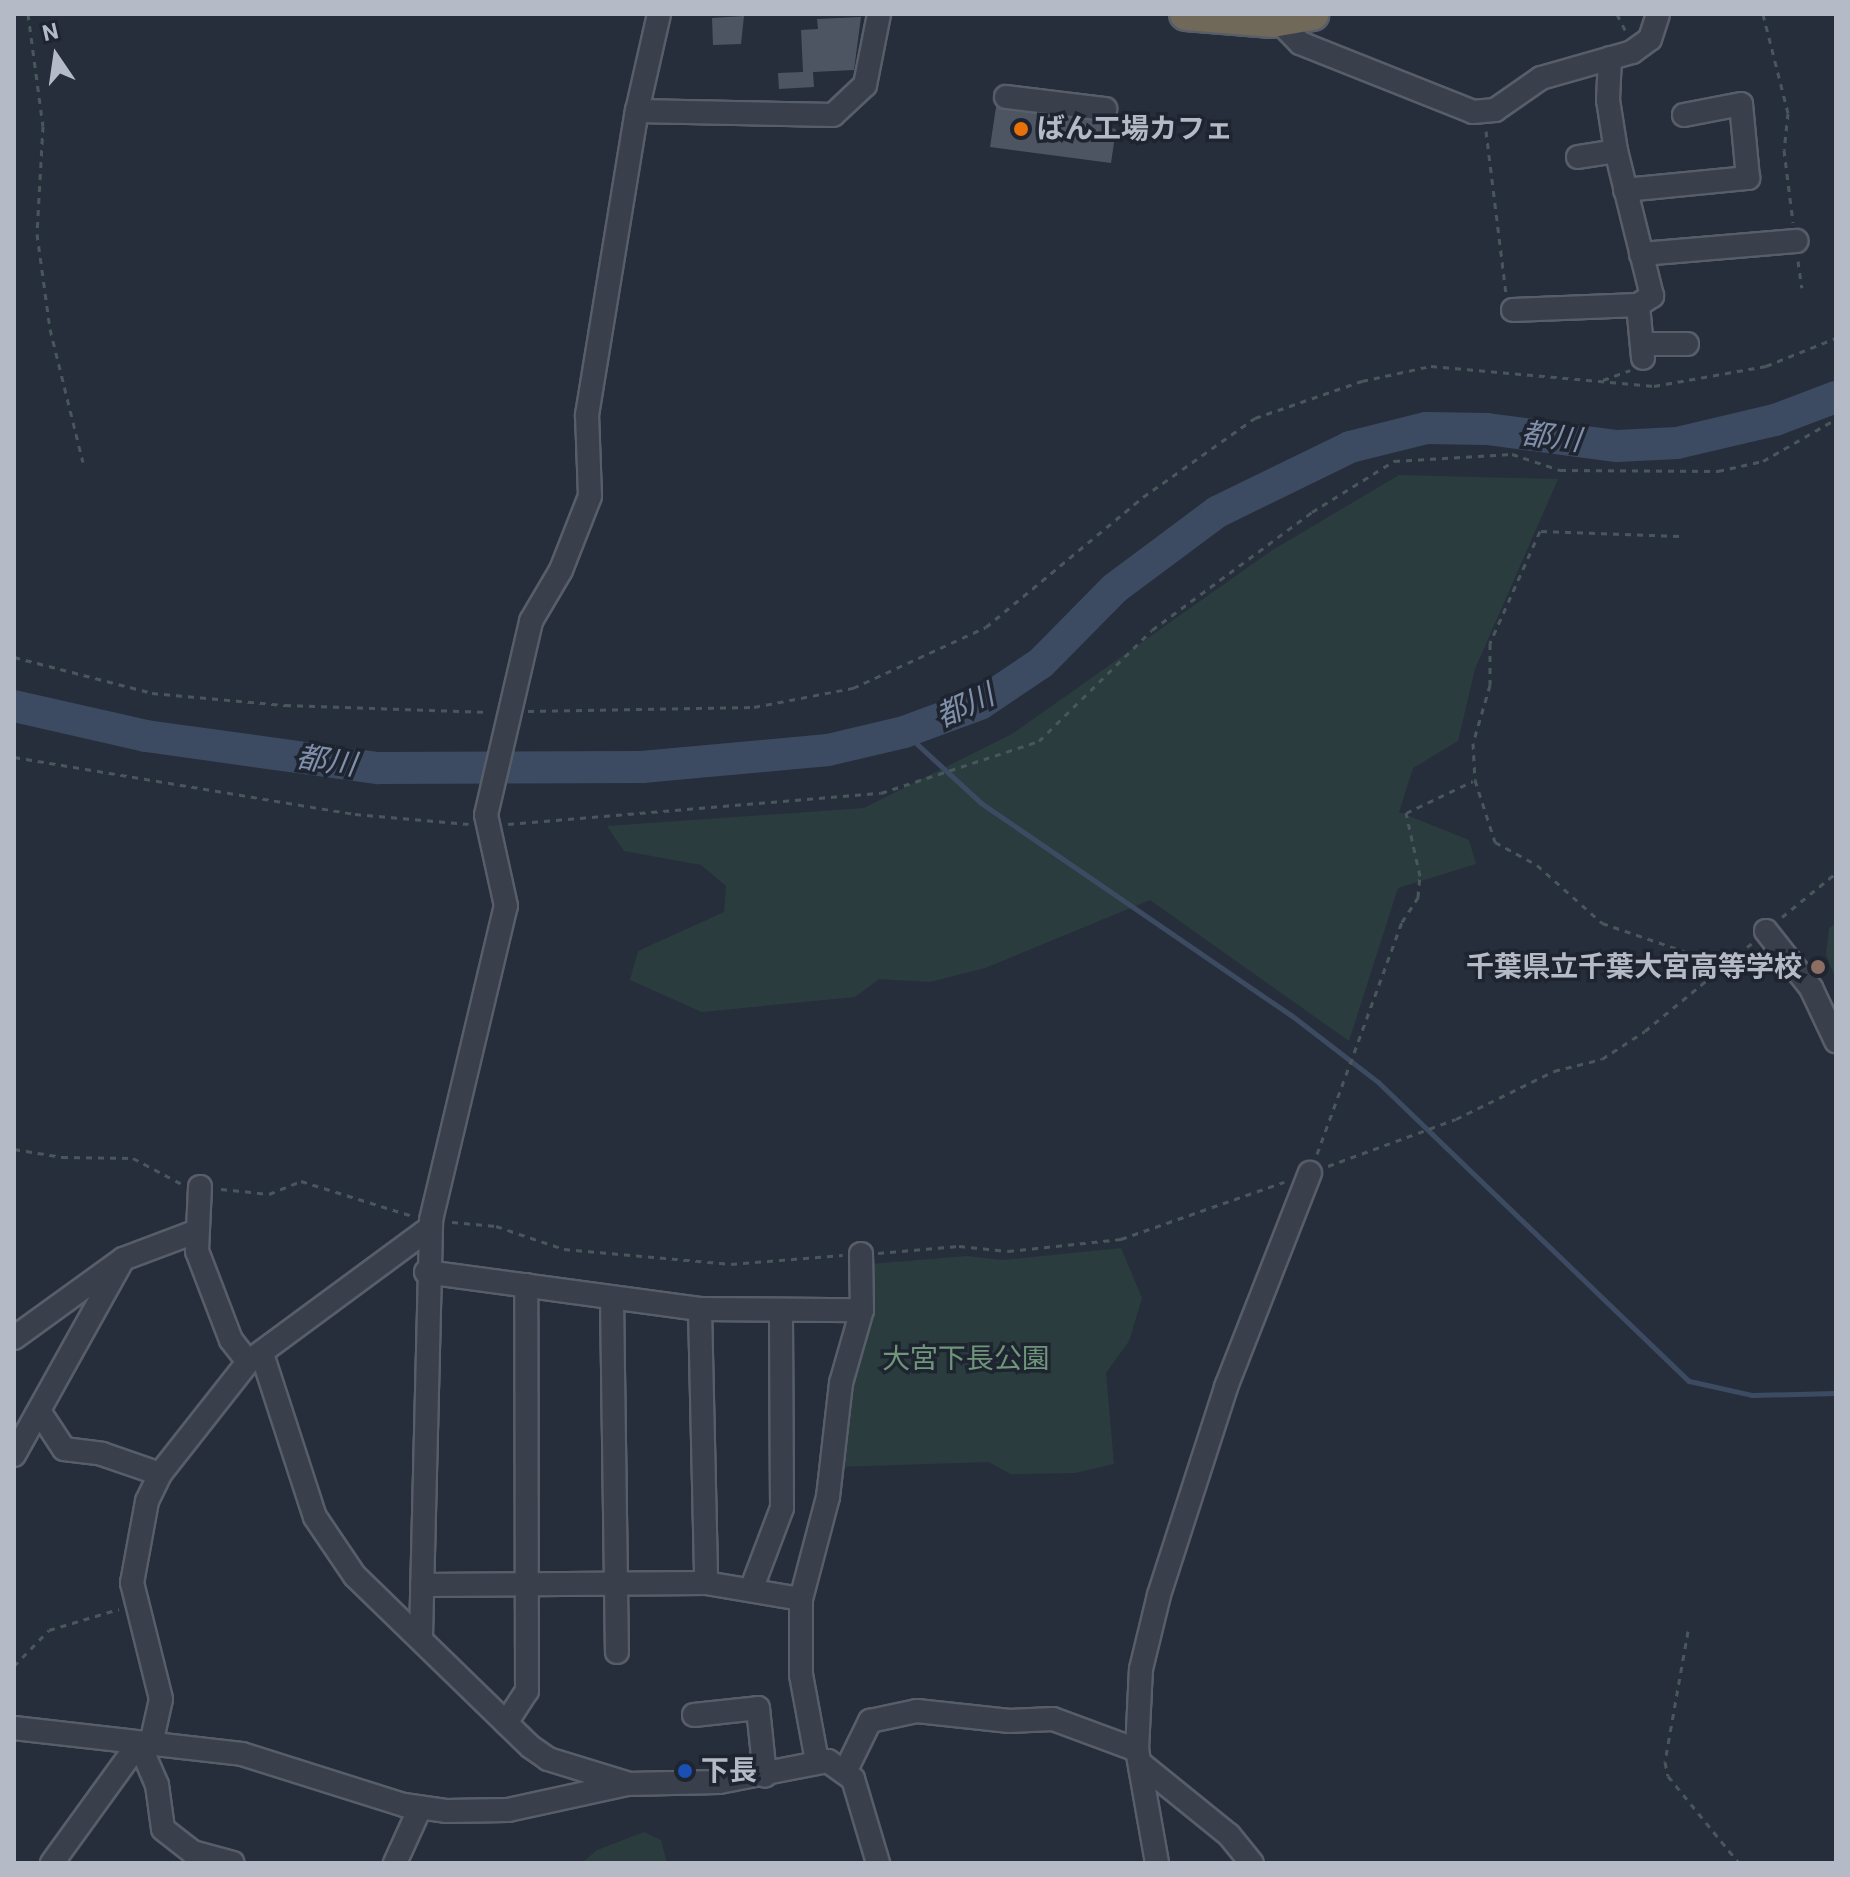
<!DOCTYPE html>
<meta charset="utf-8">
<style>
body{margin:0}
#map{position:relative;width:1850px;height:1877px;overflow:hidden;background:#262e3b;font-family:Roboto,"Noto Sans JP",sans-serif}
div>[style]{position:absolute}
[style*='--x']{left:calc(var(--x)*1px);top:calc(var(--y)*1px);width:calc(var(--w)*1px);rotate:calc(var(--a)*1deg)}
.green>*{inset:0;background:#2b3c3e}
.stream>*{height:5px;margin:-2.5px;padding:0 2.5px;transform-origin:2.5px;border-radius:2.5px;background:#3d4b62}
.river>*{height:32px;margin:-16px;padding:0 16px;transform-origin:16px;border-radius:16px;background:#3d4b62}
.building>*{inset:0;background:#4d5563}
.path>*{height:3px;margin-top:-1.5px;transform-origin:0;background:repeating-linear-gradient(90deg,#48575b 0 6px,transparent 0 12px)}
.roads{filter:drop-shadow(2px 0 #585e69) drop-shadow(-2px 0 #585e69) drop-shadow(0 2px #585e69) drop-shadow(0 -2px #585e69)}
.minor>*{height:22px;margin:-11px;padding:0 11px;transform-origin:11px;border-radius:11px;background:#3a404b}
.highway>*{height:32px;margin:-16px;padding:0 16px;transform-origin:16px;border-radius:16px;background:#706858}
.dots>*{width:22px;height:22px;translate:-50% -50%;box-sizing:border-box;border:4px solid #1f2530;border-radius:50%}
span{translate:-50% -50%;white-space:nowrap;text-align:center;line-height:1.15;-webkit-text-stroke:7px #1f2530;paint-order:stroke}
.poi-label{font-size:28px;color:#b5bbc6;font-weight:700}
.left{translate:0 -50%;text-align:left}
.right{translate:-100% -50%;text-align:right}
.park-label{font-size:28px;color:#6f957a}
.water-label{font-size:30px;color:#8090ab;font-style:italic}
.frame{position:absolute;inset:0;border:16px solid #b5bbc6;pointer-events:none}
.north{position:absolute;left:16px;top:16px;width:80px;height:80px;-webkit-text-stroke:6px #1f2530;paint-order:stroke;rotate:347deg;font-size:22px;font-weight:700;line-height:32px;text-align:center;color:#b5bbc6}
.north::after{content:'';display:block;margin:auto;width:28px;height:36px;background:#b5bbc6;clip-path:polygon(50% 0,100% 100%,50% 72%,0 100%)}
</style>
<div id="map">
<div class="green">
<i style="clip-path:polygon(1399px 475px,1558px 479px,1475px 669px,1458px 741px,1413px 768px,1399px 812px,1469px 840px,1476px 864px,1398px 888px,1349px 1041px,1150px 900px,985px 968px,930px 982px,879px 979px,855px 997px,702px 1012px,630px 980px,638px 951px,724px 912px,726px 886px,701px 865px,624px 851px,607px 826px,864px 808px,1012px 734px,1271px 551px)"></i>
<i style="clip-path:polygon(1836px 923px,1836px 979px,1826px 955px,1829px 928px)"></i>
<i style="clip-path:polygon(1121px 1248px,1142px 1298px,1129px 1341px,1106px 1373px,1114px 1464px,1075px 1473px,1010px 1474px,989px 1462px,837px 1467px,870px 1264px,967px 1256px,1003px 1260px)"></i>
<i style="clip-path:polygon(644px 1832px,661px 1840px,667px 1863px,582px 1863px,597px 1850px)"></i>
</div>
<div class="stream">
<i style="--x:904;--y:732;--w:105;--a:42.7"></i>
<i style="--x:981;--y:803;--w:376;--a:34.4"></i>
<i style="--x:1291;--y:1015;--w:110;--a:37.6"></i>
<i style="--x:1378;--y:1082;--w:431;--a:43.9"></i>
<i style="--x:1689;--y:1381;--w:65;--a:12.5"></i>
<i style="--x:1752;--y:1395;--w:84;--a:-1.4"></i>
</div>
<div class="river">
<i style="--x:14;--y:706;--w:135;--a:12.8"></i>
<i style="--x:146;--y:736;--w:234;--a:7.9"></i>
<i style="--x:378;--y:768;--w:264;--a:-0.2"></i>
<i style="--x:642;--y:767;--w:187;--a:-5.2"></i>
<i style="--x:828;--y:750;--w:78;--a:-13.3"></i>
<i style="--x:904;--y:732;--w:81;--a:-20.2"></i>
<i style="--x:980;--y:704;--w:73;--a:-33.9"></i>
<i style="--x:1041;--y:663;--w:105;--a:-45.4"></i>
<i style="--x:1115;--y:588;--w:127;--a:-36.7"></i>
<i style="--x:1217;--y:512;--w:148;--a:-26"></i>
<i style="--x:1350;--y:447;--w:78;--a:-14"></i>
<i style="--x:1426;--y:428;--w:61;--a:0.9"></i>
<i style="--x:1487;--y:429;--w:131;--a:7.5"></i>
<i style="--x:1617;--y:446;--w:60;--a:-2.9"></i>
<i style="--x:1677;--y:443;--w:101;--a:-13.2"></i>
<i style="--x:1775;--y:420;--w:65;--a:-20.7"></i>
</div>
<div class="building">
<i style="clip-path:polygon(744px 16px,741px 44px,713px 45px,712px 18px)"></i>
<i style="clip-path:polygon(861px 17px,854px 70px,813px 72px,814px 87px,779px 89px,778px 73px,803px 72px,801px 30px,818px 29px,817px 19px)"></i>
<i style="clip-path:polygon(996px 107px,1112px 120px,1111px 128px,1116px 129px,1111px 163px,990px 147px)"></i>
</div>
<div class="path">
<i style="--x:28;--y:14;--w:113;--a:82.4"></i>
<i style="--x:43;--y:126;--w:108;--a:93.2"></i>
<i style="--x:37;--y:234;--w:96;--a:82.2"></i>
<i style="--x:50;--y:329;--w:137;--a:76.1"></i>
<i style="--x:1617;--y:14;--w:20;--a:63"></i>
<i style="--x:1763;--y:14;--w:102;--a:75.8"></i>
<i style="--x:1788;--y:113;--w:37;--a:96"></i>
<i style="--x:1784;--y:150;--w:73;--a:82.9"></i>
<i style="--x:1486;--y:131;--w:164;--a:83"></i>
<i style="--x:1798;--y:261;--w:27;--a:82"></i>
<i style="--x:1603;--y:380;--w:29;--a:-20"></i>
<i style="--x:1679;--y:536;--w:139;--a:-177.9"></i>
<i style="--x:1540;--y:531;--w:123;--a:114.1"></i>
<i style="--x:1490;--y:643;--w:42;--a:90"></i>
<i style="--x:1490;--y:685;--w:60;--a:106.3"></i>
<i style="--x:1473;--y:743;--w:37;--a:87"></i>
<i style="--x:1475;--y:780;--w:65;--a:72.1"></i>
<i style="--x:1495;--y:842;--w:48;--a:28.7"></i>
<i style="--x:1537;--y:865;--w:87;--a:41.7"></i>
<i style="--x:1602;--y:923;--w:92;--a:19"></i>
<i style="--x:1689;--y:953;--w:31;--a:52"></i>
<i style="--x:14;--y:657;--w:143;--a:14.6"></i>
<i style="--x:152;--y:693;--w:134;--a:5.2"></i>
<i style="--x:285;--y:705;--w:204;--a:2"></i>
<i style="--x:528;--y:711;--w:226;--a:-1"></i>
<i style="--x:754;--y:707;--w:101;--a:-10.9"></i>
<i style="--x:853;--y:688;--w:146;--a:-24.6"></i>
<i style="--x:986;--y:627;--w:204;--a:-39.6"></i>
<i style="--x:1143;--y:497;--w:137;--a:-35.2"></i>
<i style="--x:1255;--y:418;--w:113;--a:-19.1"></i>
<i style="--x:1362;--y:381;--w:71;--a:-12.3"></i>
<i style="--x:1431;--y:366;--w:224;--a:5.1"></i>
<i style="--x:1654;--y:386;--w:114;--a:-10.1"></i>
<i style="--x:1766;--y:366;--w:75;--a:-21.8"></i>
<i style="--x:14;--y:757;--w:346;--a:9.5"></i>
<i style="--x:355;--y:814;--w:114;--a:5"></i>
<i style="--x:508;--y:824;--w:374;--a:-4.8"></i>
<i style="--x:881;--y:793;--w:166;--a:-18.2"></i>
<i style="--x:1039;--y:741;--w:158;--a:-44.5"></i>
<i style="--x:1152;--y:630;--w:199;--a:-36.4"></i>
<i style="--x:1312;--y:512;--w:97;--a:-31.9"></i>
<i style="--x:1394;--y:461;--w:118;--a:-3.4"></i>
<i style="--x:1512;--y:454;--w:51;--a:18.4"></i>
<i style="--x:1560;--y:470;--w:158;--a:0.4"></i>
<i style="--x:1718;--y:471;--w:46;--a:-12.5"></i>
<i style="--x:1763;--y:461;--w:84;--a:-29.9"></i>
<i style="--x:1782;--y:917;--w:70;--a:-39.2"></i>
<i style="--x:14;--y:1149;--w:49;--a:9.5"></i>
<i style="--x:62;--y:1157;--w:71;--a:0.8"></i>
<i style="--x:133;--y:1158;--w:55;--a:28"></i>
<i style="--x:1317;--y:1154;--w:247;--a:-69.9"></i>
<i style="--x:1402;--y:922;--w:30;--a:-57"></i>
<i style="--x:1418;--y:897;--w:21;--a:-85"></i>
<i style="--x:1420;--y:876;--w:65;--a:-102.5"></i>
<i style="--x:1406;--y:813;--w:74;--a:-25.5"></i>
<i style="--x:1328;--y:1166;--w:136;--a:-20.2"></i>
<i style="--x:1456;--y:1119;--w:109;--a:-26.1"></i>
<i style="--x:1554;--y:1071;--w:49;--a:-14"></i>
<i style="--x:1602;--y:1059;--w:51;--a:-33.1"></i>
<i style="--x:1645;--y:1031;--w:139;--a:-39.4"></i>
<i style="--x:221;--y:1189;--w:48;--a:5.9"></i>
<i style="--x:269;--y:1194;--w:35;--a:-22"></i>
<i style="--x:301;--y:1181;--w:117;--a:17.4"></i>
<i style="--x:452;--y:1222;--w:44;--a:5.2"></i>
<i style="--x:496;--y:1226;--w:72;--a:18.7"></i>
<i style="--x:564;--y:1249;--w:168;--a:5.1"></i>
<i style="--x:731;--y:1264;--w:112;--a:-4.6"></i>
<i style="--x:878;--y:1253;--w:81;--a:-4.9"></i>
<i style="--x:959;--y:1246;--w:49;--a:5.8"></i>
<i style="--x:1008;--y:1251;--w:114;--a:-6.1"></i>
<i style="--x:1121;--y:1239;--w:173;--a:-19.3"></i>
<i style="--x:1688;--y:1631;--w:133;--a:100"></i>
<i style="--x:1665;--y:1762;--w:14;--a:78"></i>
<i style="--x:1668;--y:1776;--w:112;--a:50.8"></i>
<i style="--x:14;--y:1666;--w:50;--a:-45.8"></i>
<i style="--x:49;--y:1630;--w:73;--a:-16.7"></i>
</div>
<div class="roads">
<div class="minor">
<i style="--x:1278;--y:20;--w:32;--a:46"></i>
<i style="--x:1300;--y:43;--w:186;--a:21.7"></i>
<i style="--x:1473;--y:112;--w:22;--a:-5"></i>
<i style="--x:1495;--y:110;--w:56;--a:-34.8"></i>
<i style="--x:1541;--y:78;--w:95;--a:-15.9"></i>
<i style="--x:1632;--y:52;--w:22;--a:-36"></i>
<i style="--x:1650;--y:39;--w:26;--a:-72"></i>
<i style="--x:1006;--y:97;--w:100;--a:6.9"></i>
<i style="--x:637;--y:111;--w:196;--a:1.2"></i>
<i style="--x:833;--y:115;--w:44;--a:-43.2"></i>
<i style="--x:865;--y:85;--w:72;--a:-78.8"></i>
<i style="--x:1578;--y:157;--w:38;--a:-9"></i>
<i style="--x:1625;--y:190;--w:124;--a:-5.6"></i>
<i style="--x:1748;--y:178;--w:74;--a:-95.4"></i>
<i style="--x:1741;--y:104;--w:58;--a:169.1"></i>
<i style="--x:1641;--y:254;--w:156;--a:-4.8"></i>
<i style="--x:1638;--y:305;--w:53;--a:84.6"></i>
<i style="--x:1513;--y:310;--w:125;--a:-2.3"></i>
<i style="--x:1638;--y:305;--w:17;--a:-33"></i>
<i style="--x:1652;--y:296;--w:149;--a:-103.9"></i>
<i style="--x:1616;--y:151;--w:52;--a:-98.9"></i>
<i style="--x:1608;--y:100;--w:42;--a:-87.3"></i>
<i style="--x:1642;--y:344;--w:45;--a:0"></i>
<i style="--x:1766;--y:931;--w:73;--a:51.7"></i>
<i style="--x:1811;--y:988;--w:59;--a:64.7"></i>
<i style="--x:200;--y:1187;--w:64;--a:92.7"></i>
<i style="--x:197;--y:1251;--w:95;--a:69.1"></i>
<i style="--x:231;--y:1340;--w:28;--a:52"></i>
<i style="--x:426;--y:1272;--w:276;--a:7.7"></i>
<i style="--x:700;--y:1309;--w:162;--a:0.4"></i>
<i style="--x:612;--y:1298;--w:354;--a:89.2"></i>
<i style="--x:700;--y:1309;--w:274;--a:88.7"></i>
<i style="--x:14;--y:1338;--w:135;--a:-35.9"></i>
<i style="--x:123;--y:1259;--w:77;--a:-20.6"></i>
<i style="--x:262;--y:1354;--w:171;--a:72"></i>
<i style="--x:315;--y:1517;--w:71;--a:55.9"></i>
<i style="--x:355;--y:1576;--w:245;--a:44.2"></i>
<i style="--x:531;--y:1747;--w:21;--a:35"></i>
<i style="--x:548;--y:1759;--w:82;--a:17.1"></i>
<i style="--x:39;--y:1411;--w:45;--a:56.7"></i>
<i style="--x:64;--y:1449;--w:38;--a:7"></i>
<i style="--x:102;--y:1454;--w:61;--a:19"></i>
<i style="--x:14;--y:1455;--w:224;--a:-60.9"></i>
<i style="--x:422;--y:1585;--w:284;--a:-0.4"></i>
<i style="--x:706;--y:1583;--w:96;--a:9.6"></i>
<i style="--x:751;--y:1590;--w:88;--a:-69.3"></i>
<i style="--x:782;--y:1508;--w:198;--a:-90.3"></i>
<i style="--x:421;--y:1637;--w:417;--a:-88.6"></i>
<i style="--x:431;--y:1220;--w:323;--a:-76.6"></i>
<i style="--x:506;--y:906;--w:93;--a:-102.4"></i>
<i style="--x:486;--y:815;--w:199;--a:-76.9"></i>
<i style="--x:531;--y:621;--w:59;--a:-59.5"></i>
<i style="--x:561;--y:570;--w:79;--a:-68.6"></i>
<i style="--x:590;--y:496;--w:81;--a:-92.1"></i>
<i style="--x:587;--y:415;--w:308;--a:-80.7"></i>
<i style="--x:637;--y:111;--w:99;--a:-77.2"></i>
<i style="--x:694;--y:1715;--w:64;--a:-6.2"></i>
<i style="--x:758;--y:1708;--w:68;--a:84.1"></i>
<i style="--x:506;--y:1723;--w:38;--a:-57"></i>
<i style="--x:527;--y:1691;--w:406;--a:-90.1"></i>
<i style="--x:14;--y:1728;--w:229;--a:6.5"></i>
<i style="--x:242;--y:1754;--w:170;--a:17.5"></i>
<i style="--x:404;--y:1805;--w:42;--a:8.1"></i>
<i style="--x:446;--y:1811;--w:62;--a:-0.9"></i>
<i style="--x:508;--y:1810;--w:122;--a:-12.3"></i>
<i style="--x:627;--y:1784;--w:92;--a:-1.2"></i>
<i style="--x:719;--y:1782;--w:111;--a:-10.9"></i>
<i style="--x:828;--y:1761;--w:31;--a:36"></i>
<i style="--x:853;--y:1779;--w:88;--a:73.4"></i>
<i style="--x:151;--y:1744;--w:46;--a:-77.5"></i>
<i style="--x:161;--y:1699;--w:120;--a:-104"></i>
<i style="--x:132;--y:1583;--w:83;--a:-79.6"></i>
<i style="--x:147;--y:1501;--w:30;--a:-64"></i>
<i style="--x:160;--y:1474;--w:142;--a:-51.8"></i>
<i style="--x:248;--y:1362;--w:227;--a:-36.4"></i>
<i style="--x:817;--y:1761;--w:87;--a:-100.5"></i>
<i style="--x:801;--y:1675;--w:76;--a:-90"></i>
<i style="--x:801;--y:1599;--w:106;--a:-75.2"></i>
<i style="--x:828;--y:1497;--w:115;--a:-83.5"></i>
<i style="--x:841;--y:1383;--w:76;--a:-74"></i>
<i style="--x:862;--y:1310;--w:56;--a:-91"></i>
<i style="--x:1140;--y:1763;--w:114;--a:39"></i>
<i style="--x:1229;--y:1835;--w:36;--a:51"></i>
<i style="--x:846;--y:1770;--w:55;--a:-63.9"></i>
<i style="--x:870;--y:1721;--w:48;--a:-12"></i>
<i style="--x:917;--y:1711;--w:93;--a:6.2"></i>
<i style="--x:1009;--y:1721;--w:44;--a:-2.6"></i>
<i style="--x:1053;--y:1719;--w:90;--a:20.3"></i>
<i style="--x:52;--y:1863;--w:148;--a:-54.1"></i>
<i style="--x:139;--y:1743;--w:46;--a:66.8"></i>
<i style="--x:157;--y:1785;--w:44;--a:82.2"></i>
<i style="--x:163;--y:1829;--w:37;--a:38"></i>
<i style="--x:192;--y:1852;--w:42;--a:15"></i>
<i style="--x:395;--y:1863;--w:60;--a:-65.6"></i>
<i style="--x:1157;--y:1863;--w:115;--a:-100"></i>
<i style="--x:1137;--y:1750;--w:81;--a:-87.2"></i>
<i style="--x:1141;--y:1669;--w:76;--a:-76.3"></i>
<i style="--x:1159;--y:1595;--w:219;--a:-72.1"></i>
<i style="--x:1226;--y:1387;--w:230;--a:-68.6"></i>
</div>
<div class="highway">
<i style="--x:1186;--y:14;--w:86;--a:4.7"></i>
<i style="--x:1272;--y:21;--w:41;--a:-9.9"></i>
</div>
</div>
<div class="dots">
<i style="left:1021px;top:129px;background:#e8710a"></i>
<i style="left:1818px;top:967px;background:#8d6e63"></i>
<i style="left:685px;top:1771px;background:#1a4fb4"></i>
</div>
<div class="poi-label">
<span class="left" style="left:1037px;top:129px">ばん工場カフェ</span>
<span class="right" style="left:1802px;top:967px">千葉県立千葉大宮高等学校</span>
<span class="left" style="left:701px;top:1771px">下長</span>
</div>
<div class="park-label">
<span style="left:966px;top:1359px">大宮下長公園</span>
</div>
<div class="water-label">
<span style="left:1551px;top:437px;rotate:7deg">都川</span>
<span style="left:965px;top:706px;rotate:-25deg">都川</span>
<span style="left:326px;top:761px;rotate:8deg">都川</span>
</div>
<div class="frame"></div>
<div class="north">N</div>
</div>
